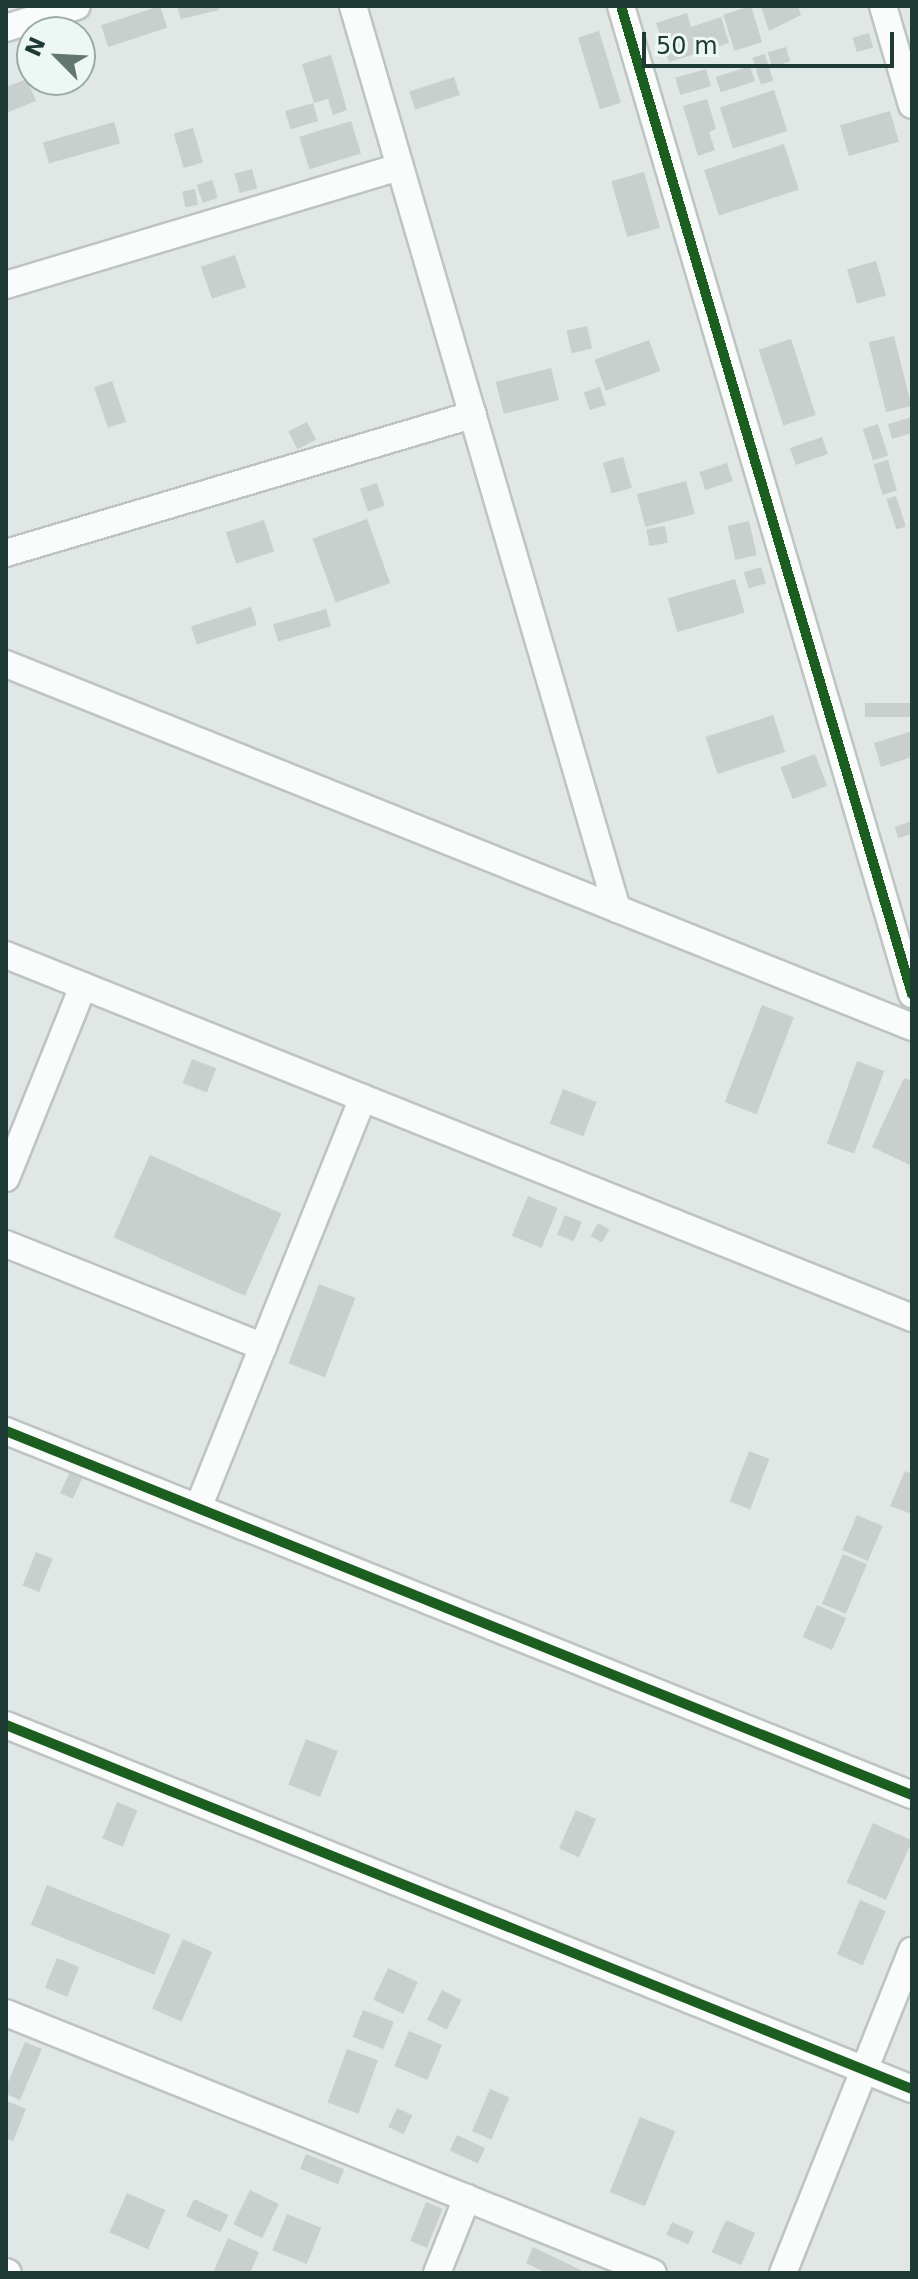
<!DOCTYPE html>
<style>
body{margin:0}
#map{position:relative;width:918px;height:2279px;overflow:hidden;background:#e0e7e4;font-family:"DejaVu Sans",sans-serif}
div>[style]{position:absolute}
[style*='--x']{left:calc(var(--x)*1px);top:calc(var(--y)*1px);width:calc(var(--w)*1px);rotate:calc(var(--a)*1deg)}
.building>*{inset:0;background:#c9cfcd;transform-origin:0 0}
.roads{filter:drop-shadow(2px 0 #bdc4c1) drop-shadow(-2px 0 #bdc4c1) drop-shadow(0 2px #bdc4c1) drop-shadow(0 -2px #bdc4c1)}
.street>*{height:26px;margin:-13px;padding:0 13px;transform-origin:13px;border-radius:13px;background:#fafbfb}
.cycleway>*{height:10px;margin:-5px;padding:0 5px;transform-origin:5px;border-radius:5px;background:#1b5e20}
span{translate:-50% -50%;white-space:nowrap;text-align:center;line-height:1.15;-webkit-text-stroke:8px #edf7f3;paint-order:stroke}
.frame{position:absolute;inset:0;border:8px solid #1e3a34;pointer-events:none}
.north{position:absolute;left:16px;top:16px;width:80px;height:80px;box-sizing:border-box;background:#edf7f3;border:2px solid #9aaba7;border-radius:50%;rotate:294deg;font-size:22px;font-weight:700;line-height:32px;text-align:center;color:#1e3a34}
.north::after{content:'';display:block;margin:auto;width:28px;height:36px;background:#627772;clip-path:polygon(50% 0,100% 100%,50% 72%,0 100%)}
.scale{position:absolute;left:642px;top:32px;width:252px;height:36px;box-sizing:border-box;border:4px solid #1e3a34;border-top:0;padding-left:10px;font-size:24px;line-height:28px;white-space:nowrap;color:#1e3a34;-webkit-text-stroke:6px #edf7f3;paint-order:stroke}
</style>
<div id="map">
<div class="building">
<i style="left:160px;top:6px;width:23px;height:62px;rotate:72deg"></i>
<i style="clip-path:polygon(177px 6px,218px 6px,219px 10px,181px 19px)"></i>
<i style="left:751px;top:6px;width:38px;height:29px;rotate:73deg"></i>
<i style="clip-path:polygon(761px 6px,798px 6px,801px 15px,769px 31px)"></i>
<i style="clip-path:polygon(687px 13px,691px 27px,721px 17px,729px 43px,669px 62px,656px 23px)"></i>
<i style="left:599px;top:31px;width:75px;height:22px;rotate:73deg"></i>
<i style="left:869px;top:33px;width:15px;height:17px;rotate:74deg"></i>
<i style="left:786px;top:47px;width:15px;height:19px;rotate:74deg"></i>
<i style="left:765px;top:54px;width:28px;height:13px;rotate:73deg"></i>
<i style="clip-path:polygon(331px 55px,347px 110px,333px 115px,328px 99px,314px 103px,302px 64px)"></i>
<i style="left:750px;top:66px;width:16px;height:36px;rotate:72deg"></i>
<i style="left:706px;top:69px;width:18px;height:32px;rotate:74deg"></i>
<i style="left:454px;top:77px;width:19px;height:47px;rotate:72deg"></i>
<i style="clip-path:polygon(27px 79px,36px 101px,6px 113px,6px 87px)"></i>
<i style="left:774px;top:90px;width:43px;height:57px;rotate:72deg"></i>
<i style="clip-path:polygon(707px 99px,716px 129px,709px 132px,715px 150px,698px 156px,683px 106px)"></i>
<i style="left:313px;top:103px;width:19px;height:29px;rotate:74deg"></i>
<i style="left:890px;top:111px;width:32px;height:52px;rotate:74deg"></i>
<i style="left:351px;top:121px;width:34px;height:54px;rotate:73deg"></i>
<i style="left:114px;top:122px;width:22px;height:74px;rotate:74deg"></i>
<i style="left:193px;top:128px;width:36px;height:20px;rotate:74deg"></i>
<i style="left:784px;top:144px;width:48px;height:84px;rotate:72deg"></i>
<i style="left:252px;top:169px;width:20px;height:18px;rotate:75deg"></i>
<i style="left:644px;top:172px;width:58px;height:34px;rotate:74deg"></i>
<i style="left:212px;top:180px;width:19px;height:16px;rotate:72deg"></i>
<i style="left:195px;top:189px;width:16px;height:13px;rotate:79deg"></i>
<i style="left:235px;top:255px;width:34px;height:36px;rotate:71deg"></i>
<i style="left:876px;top:261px;width:36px;height:30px;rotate:74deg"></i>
<i style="left:587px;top:326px;width:23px;height:21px;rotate:77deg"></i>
<i style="left:894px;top:336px;width:72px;height:26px;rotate:76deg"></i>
<i style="left:791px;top:339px;width:80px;height:34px;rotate:72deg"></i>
<i style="left:649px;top:340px;width:33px;height:58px;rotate:70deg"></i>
<i style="left:551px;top:368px;width:33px;height:57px;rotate:76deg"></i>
<i style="left:112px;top:381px;width:43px;height:19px;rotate:71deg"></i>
<i style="left:600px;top:387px;width:19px;height:17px;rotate:72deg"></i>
<i style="clip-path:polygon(912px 417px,912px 433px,892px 439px,888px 424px)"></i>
<i style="left:307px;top:422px;width:20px;height:21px;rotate:63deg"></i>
<i style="left:878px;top:424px;width:33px;height:16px;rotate:72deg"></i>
<i style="left:822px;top:437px;width:18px;height:34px;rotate:71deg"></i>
<i style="left:623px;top:457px;width:32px;height:21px;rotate:74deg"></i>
<i style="left:888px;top:460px;width:32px;height:15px;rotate:74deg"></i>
<i style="left:727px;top:463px;width:19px;height:29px;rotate:72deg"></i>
<i style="left:686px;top:481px;width:34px;height:51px;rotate:75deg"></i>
<i style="left:377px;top:483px;width:24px;height:18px;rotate:71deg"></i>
<i style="left:896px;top:496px;width:32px;height:10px;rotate:72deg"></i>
<i style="left:367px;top:519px;width:68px;height:58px;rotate:70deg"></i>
<i style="left:264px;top:520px;width:33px;height:40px;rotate:72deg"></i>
<i style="left:749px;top:521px;width:35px;height:22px;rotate:77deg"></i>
<i style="left:665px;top:526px;width:17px;height:19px;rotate:80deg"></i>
<i style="left:761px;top:567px;width:17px;height:18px;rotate:73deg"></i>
<i style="left:735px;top:579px;width:35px;height:70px;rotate:74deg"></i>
<i style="left:251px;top:607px;width:19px;height:63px;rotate:72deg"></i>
<i style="left:326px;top:609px;width:18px;height:55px;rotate:74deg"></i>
<i style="left:912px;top:703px;width:14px;height:47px;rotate:90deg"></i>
<i style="left:773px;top:715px;width:39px;height:71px;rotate:72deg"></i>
<i style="clip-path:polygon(912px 731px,912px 757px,881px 767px,874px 743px)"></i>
<i style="left:815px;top:754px;width:34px;height:37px;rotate:69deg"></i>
<i style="clip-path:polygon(912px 821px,912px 834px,898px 838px,895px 827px)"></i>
<i style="left:762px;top:1005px;width:34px;height:104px;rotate:21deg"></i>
<i style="left:192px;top:1059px;width:26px;height:26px;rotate:21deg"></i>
<i style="left:857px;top:1061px;width:29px;height:88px;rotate:20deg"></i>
<i style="clip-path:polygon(904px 1078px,912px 1081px,912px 1166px,872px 1147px)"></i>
<i style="left:563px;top:1089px;width:36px;height:37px;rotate:21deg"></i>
<i style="left:150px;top:1155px;width:144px;height:90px;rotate:24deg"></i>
<i style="left:528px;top:1196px;width:32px;height:43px;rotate:22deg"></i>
<i style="left:565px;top:1215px;width:18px;height:21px;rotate:22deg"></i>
<i style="left:598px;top:1223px;width:13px;height:15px;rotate:29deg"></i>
<i style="left:319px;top:1284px;width:39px;height:85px;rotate:21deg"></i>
<i style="left:749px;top:1451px;width:22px;height:54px;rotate:21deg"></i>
<i style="left:74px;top:1463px;width:14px;height:33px;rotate:25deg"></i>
<i style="clip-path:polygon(905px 1471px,912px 1474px,912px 1514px,890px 1506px)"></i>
<i style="left:857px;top:1515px;width:28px;height:38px;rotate:23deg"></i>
<i style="left:36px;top:1552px;width:18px;height:36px;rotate:22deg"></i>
<i style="left:843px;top:1554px;width:26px;height:54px;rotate:23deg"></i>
<i style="left:817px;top:1605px;width:32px;height:35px;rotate:24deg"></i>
<i style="left:306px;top:1739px;width:34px;height:49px;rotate:21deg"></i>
<i style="left:117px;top:1802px;width:22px;height:39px;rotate:22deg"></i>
<i style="left:576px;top:1810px;width:22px;height:42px;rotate:24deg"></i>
<i style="left:873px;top:1823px;width:43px;height:65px;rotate:24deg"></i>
<i style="left:47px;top:1885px;width:133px;height:43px;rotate:22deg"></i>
<i style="left:860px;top:1900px;width:28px;height:59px;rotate:23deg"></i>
<i style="left:183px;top:1939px;width:32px;height:76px;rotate:24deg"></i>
<i style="left:57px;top:1958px;width:24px;height:32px;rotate:22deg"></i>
<i style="left:388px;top:1968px;width:33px;height:35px;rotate:25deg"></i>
<i style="left:442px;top:1990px;width:22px;height:33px;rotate:27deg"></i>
<i style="left:363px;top:2010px;width:33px;height:29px;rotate:21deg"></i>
<i style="left:409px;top:2031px;width:36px;height:38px;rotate:23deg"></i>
<i style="clip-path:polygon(25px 2042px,42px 2049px,20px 2100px,6px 2094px,6px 2087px)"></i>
<i style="left:347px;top:2049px;width:33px;height:57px;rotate:20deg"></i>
<i style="left:490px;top:2089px;width:21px;height:46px;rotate:23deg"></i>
<i style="clip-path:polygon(7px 2101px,26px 2109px,13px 2141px,6px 2138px)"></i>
<i style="left:397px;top:2108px;width:17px;height:21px;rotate:25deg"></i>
<i style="left:640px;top:2117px;width:38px;height:81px;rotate:22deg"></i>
<i style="left:457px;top:2135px;width:31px;height:17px;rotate:25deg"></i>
<i style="left:306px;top:2154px;width:41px;height:16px;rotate:22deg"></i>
<i style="left:250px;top:2190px;width:32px;height:38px;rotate:26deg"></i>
<i style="left:127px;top:2193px;width:42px;height:43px;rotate:24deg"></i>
<i style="left:194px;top:2199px;width:38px;height:19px;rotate:25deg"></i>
<i style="left:426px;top:2202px;width:18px;height:42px;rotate:22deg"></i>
<i style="left:287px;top:2214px;width:37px;height:39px;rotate:22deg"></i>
<i style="left:726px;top:2220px;width:32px;height:35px;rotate:24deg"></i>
<i style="left:672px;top:2222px;width:24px;height:14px;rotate:24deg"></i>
<i style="clip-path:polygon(228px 2238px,259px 2252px,250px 2273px,213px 2273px)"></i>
<i style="clip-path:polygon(533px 2247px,581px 2270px,579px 2273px,546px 2273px,526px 2263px)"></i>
</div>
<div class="roads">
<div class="street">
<i style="--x:353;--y:6;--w:941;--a:73.7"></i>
<i style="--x:621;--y:6;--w:1030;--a:73.59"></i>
<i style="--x:883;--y:6;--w:103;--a:73.7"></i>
<i style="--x:6;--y:28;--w:74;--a:-17.2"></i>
<i style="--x:6;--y:285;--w:411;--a:-16.7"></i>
<i style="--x:6;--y:553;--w:487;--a:-16.5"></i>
<i style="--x:6;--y:664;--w:976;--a:21.83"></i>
<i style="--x:6;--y:955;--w:976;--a:21.83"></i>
<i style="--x:6;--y:1178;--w:207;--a:-68.1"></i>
<i style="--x:6;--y:1244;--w:277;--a:21.8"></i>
<i style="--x:6;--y:1431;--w:976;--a:21.89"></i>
<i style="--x:198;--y:1508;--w:442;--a:-68.1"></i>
<i style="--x:6;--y:1725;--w:976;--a:21.89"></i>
<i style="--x:6;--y:2013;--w:697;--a:21.89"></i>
<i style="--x:6;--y:2272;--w:2;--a:27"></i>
<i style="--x:437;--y:2273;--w:81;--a:-68.2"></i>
<i style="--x:783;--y:2273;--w:347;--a:-68.2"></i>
</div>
</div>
<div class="cycleway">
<i style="--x:621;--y:6;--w:1030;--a:73.59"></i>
<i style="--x:6;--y:1431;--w:976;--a:21.89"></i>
<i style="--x:6;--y:1725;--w:976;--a:21.89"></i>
</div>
<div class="frame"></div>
<div class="north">N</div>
<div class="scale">50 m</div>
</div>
